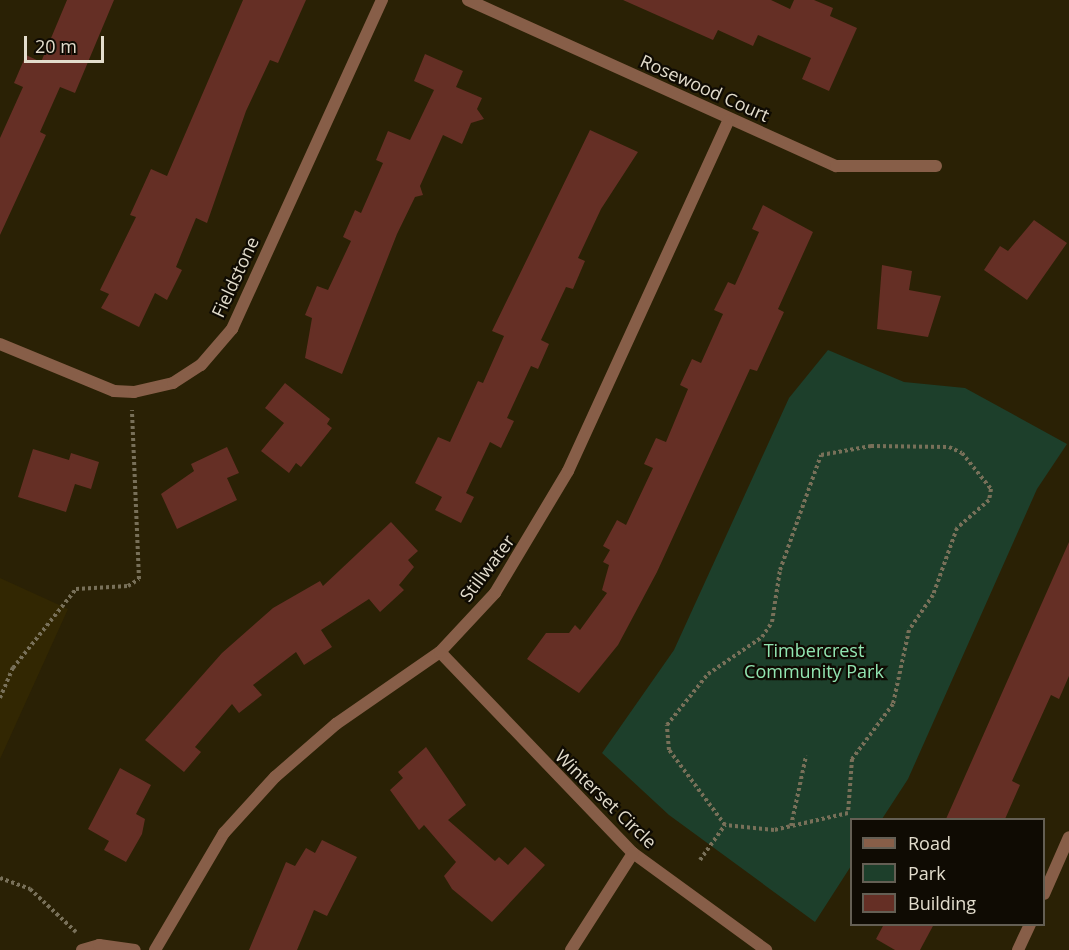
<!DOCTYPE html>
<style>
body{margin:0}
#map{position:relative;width:1069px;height:950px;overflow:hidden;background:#2a2105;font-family:"Open Sans",sans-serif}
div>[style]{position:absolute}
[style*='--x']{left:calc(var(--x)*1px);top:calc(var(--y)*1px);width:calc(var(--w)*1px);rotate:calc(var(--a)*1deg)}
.built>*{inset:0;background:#322702}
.green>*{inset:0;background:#1d3f2b}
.building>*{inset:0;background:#652f25}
.path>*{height:4px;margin-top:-2px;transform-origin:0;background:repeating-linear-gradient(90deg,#787059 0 3px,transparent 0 6px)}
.street>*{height:12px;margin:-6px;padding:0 6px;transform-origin:6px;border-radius:6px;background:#875e48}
span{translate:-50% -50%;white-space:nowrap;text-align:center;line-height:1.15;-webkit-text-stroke:4.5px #0f0b03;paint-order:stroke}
.street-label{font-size:18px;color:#e3ddcd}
.park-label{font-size:18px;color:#92e5b1}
.legend{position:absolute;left:850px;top:818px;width:195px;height:108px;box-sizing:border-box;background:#0f0b03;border:2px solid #645f54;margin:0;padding:8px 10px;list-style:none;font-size:18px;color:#e3ddcd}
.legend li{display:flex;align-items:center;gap:12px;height:30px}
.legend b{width:30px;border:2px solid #645f54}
.scale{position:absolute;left:24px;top:36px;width:80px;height:27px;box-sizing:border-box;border:3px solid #e3ddcd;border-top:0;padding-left:8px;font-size:18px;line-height:21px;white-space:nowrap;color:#e3ddcd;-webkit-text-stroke:4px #0f0b03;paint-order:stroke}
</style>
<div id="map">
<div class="built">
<i style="clip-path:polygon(0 578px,68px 609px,0 759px)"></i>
</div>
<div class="green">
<i style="clip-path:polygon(828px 350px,904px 382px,965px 388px,1067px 444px,1037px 489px,908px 779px,882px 819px,852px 820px,851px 866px,815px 922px,669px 815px,602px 753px,674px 650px,789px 398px)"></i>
</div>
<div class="building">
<i style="clip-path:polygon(67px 0,114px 0,75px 93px,60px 87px,40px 132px,46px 135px,0 235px,0 138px,23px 87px,14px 83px,26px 55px,41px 62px)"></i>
<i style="clip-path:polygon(243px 0,306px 0,278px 63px,270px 60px,246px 111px,207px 223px,196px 218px,176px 267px,182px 270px,167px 300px,155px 293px,139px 327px,101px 308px,109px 294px,100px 290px,136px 217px,130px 215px,151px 169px,167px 176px)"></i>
<i style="clip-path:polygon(623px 0,771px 0,790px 9px,794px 0,814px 0,833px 8px,830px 16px,857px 28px,829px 91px,802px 79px,811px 58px,758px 35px,753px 46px,718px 30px,713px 40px)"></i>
<i style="clip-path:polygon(425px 54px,463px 71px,456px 87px,482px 98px,477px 109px,484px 119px,471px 123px,462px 144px,443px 135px,420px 186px,423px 195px,415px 197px,397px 234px,342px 374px,305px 358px,312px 318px,305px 315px,317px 286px,328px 290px,351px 241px,343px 237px,355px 210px,361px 213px,383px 163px,376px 160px,388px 131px,410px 140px,434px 90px,414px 81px)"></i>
<i style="clip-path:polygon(590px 130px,638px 152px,601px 209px,578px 258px,585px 261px,573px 289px,566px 287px,541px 340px,549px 344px,538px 369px,531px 366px,507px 418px,514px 421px,501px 448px,490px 442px,466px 493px,474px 497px,461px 523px,435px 510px,442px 497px,415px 483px,438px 437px,450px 442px,478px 381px,483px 383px,504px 336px,492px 331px)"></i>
<i style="clip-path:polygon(763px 205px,813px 232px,778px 309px,784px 312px,757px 371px,750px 369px,657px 572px,618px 645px,579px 693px,527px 659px,546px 633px,569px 633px,575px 625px,580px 630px,607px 593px,602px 590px,609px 565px,603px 562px,610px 550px,603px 546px,617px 520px,626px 525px,653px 468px,644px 464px,656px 438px,666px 442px,688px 389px,680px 385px,692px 359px,701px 363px,723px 314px,714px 310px,728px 282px,735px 285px,759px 232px,752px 229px)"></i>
<i style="clip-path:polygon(1034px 220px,1067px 243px,1027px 300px,984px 270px,1000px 246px,1008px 251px)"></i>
<i style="clip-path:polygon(882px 265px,912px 271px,909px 290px,941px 296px,928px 337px,877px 329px)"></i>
<i style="clip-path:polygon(285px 383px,330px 419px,327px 424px,332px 428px,301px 467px,296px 463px,289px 473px,261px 451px,284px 423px,265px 408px)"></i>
<i style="clip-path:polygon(227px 447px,239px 473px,227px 478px,237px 500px,177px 529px,161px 494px,194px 471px,191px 464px)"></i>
<i style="clip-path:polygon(33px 449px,69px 460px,71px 453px,99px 462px,91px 489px,75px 484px,66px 512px,18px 497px)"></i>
<i style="clip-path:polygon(391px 522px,418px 551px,408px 560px,414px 567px,399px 585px,404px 590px,380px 612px,369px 599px,321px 630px,332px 647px,304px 665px,296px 652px,253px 685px,262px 695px,239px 713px,232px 704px,195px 747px,201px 752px,184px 772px,145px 740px,222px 653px,273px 608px,320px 581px,323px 586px)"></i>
<i style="clip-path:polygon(1069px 542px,1069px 676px,1059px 699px,1051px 695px,1012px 781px,1020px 785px,1005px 819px,946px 819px)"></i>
<i style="clip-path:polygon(426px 747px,466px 805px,448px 820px,495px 861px,499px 857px,508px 865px,525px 847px,545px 865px,492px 922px,452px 889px,444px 876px,456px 862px,424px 825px,419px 830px,390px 790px,403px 778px,398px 772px)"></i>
<i style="clip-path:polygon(120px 768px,151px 785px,136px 814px,145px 819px,142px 834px,126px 862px,104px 850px,109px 841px,88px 829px)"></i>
<i style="clip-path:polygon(322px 840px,357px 857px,327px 916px,314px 910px,297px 950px,249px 950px,286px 862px,295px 866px,306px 848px,315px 853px)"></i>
<i style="clip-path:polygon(884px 924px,934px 924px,920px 950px,895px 950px,876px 939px)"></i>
</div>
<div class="path">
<i style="--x:0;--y:698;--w:33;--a:-67"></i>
<i style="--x:13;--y:668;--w:101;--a:-51.4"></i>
<i style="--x:76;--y:589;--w:52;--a:-3.3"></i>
<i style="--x:128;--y:586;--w:13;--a:-32"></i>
<i style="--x:139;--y:579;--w:169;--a:-92.4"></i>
<i style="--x:791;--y:826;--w:72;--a:-77.9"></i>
<i style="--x:700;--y:860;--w:43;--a:-54.5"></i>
<i style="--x:725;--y:825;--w:94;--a:-126.7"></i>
<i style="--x:669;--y:750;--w:25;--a:-95"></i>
<i style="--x:667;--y:725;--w:65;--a:-51.2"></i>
<i style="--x:708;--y:674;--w:65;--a:-34.4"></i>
<i style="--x:762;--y:637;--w:18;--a:-56"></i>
<i style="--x:772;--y:622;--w:53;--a:-81.3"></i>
<i style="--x:780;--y:570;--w:122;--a:-70.4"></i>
<i style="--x:821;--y:455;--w:51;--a:-10.2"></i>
<i style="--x:871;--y:446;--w:78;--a:0.7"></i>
<i style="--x:949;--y:447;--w:14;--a:25"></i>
<i style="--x:962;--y:453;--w:46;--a:51.1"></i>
<i style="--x:991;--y:489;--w:11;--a:100"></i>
<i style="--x:989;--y:500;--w:43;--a:138.8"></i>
<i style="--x:957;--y:528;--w:71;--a:109.7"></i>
<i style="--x:933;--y:595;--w:42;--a:124.4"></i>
<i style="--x:909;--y:630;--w:76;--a:102.2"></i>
<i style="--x:893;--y:704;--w:69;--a:126.7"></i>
<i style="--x:852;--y:759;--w:54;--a:94.2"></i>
<i style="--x:848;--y:813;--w:76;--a:167.1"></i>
<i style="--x:774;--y:830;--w:49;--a:-174.2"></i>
<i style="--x:0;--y:878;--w:32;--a:20"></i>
<i style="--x:30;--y:889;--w:63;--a:43.1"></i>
</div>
<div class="street">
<i style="--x:468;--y:0;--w:404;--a:24.3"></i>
<i style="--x:836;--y:166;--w:100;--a:0"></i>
<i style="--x:0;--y:344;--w:123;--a:22.4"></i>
<i style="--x:114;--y:391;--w:20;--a:3"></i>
<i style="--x:134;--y:392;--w:40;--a:-13"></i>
<i style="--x:173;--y:383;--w:33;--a:-33"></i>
<i style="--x:201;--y:365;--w:48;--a:-49.3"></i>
<i style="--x:232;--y:329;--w:362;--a:-65.5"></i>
<i style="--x:440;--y:652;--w:279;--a:46.2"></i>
<i style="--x:633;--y:853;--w:165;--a:36.1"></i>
<i style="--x:1044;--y:894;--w:62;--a:-66.3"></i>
<i style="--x:82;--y:950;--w:18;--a:-16"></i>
<i style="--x:99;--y:945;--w:36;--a:8"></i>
<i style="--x:155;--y:950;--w:136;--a:-59.5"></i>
<i style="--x:224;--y:833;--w:76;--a:-47.7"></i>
<i style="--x:275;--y:777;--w:81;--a:-41"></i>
<i style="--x:336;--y:724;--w:126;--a:-34.7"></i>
<i style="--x:440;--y:652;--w:81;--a:-47"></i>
<i style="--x:495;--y:593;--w:142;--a:-59.1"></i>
<i style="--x:568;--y:471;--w:386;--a:-65.4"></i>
<i style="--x:571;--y:950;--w:115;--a:-57.4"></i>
<i style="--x:1018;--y:950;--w:29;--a:-65"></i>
</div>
<div class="street-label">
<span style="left:705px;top:88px;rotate:24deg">Rosewood Court</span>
<span style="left:235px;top:277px;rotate:-65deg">Fieldstone</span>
<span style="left:487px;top:568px;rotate:-53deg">Stillwater</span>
<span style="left:606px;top:799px;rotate:44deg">Winterset Circle</span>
</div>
<div class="park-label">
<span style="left:814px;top:661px">Timbercrest<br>Community Park</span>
</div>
<ul class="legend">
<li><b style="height:8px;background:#875e48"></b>Road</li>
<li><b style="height:16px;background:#1d3f2b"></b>Park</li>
<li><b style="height:16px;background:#652f25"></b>Building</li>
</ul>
<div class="scale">20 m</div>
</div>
